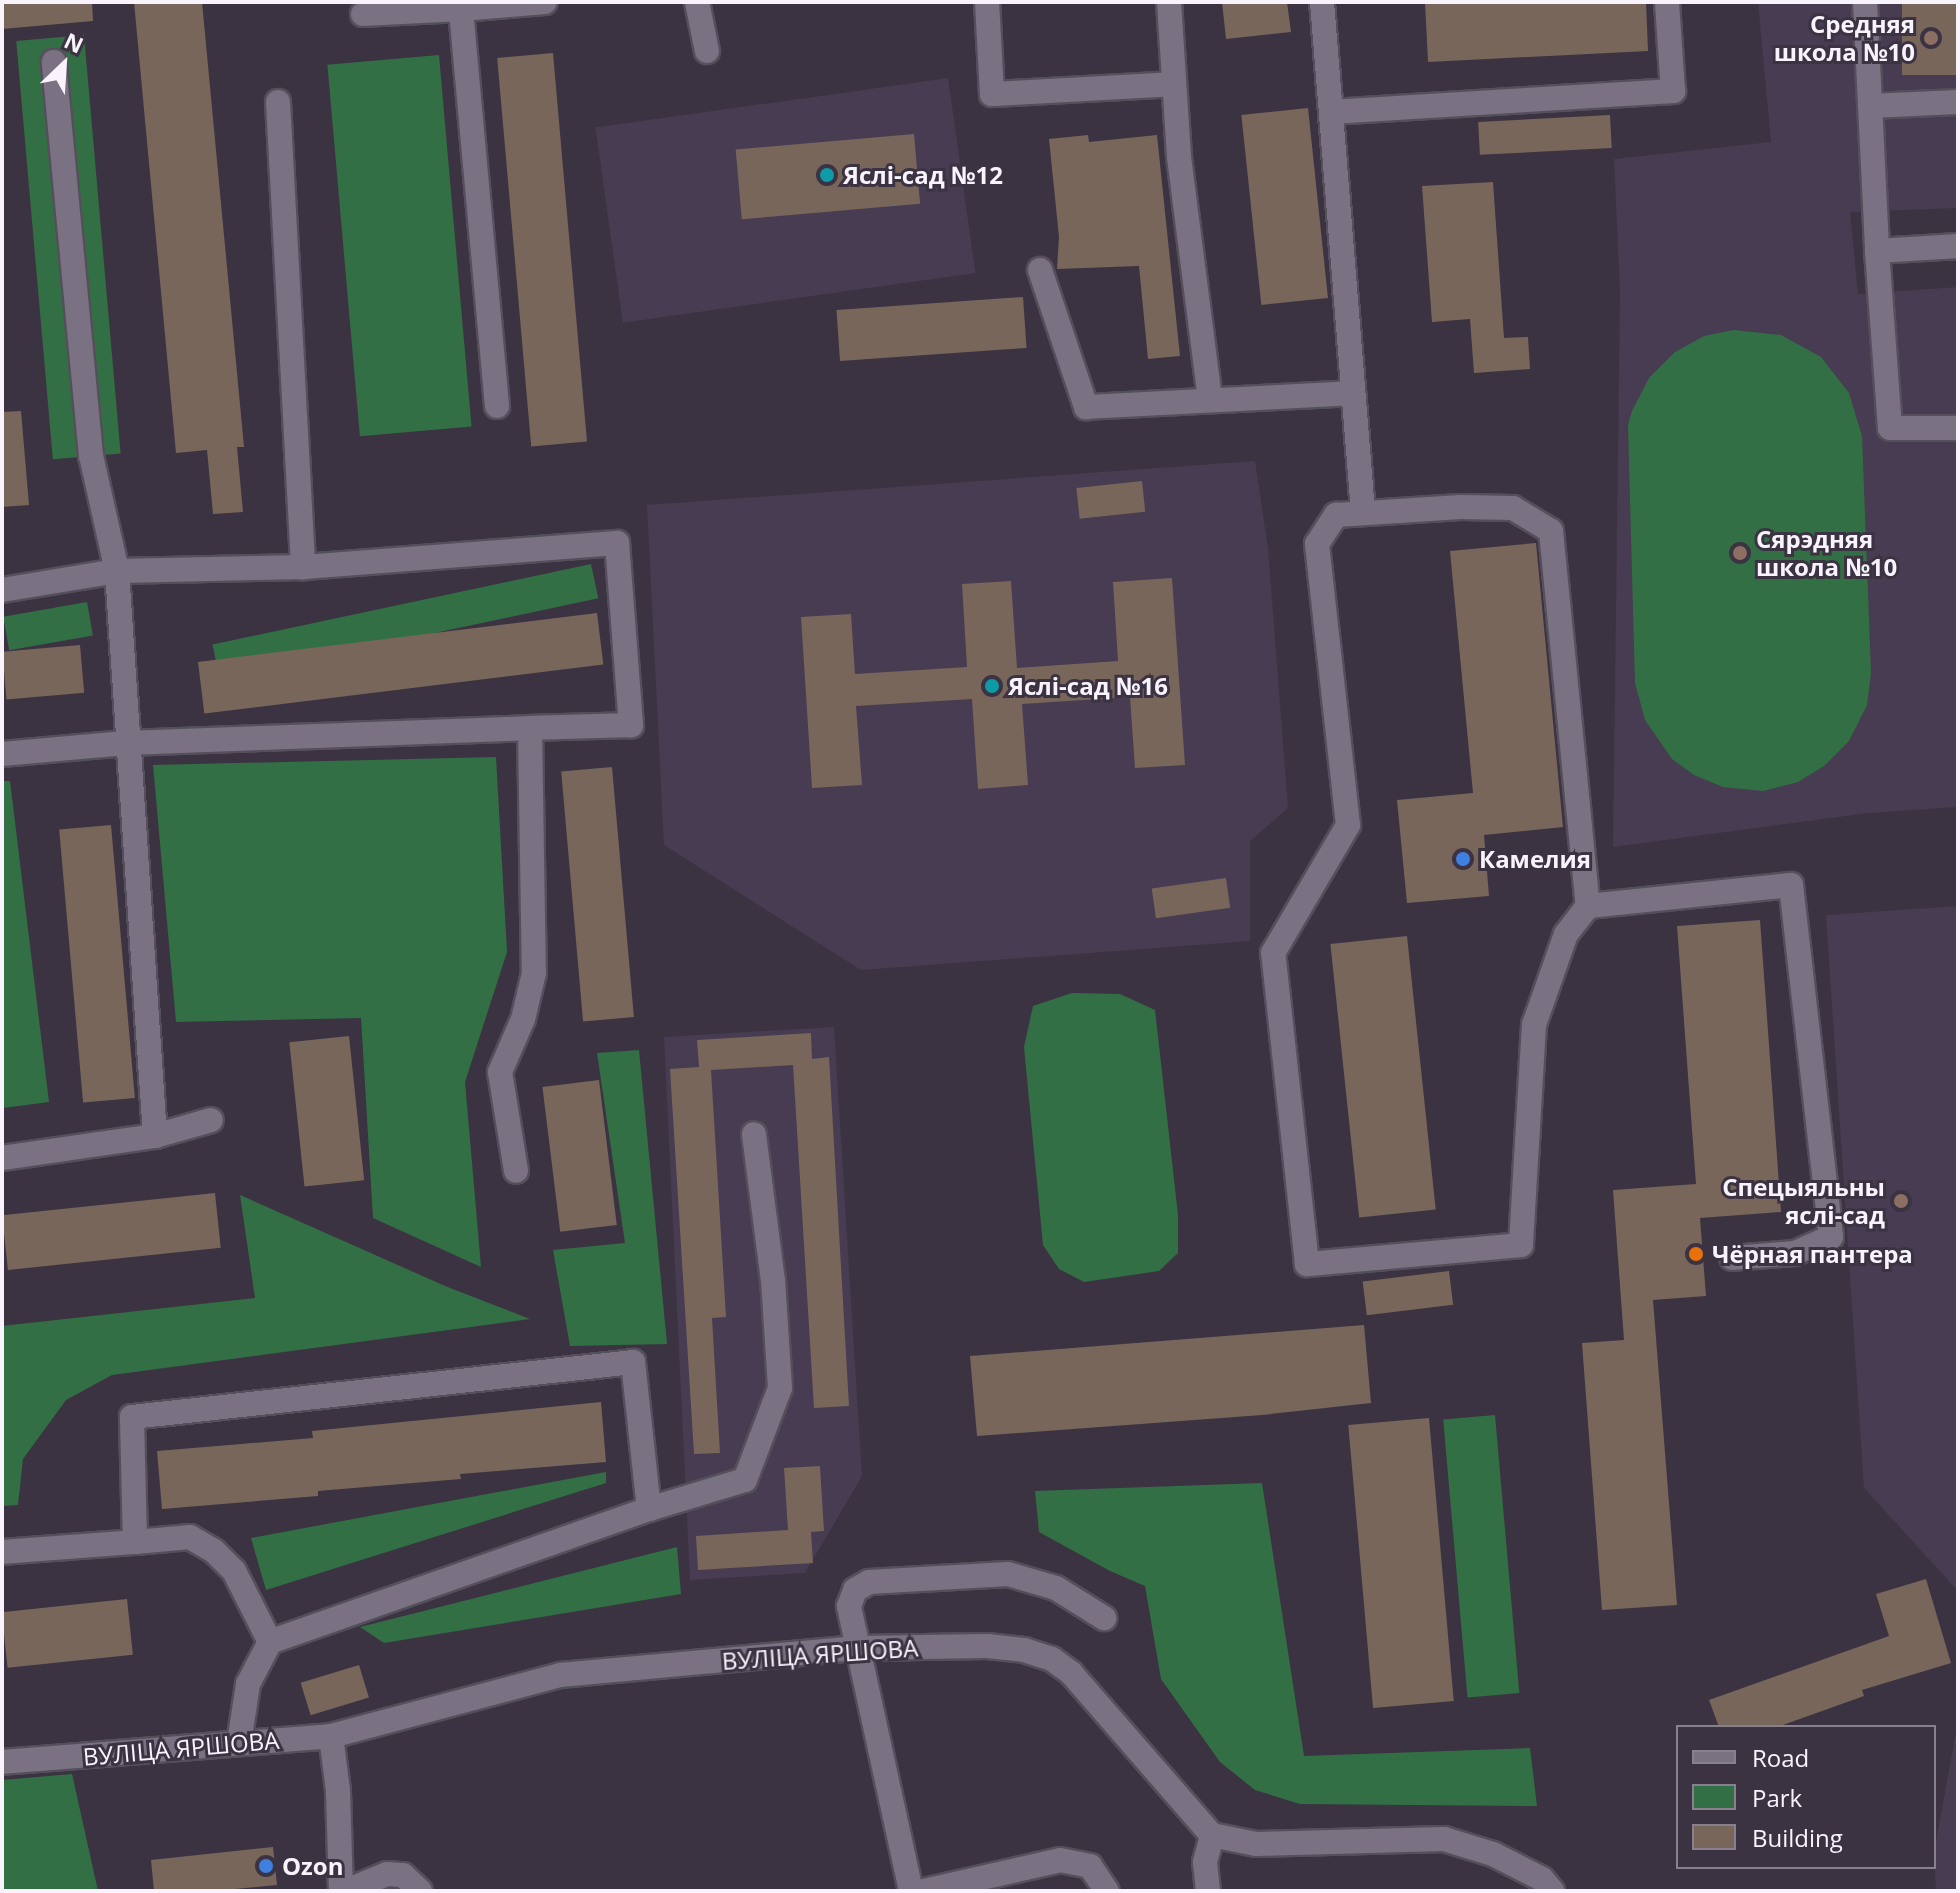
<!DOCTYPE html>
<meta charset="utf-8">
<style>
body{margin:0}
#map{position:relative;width:1960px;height:1893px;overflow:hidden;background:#3b3342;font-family:"Open Sans",sans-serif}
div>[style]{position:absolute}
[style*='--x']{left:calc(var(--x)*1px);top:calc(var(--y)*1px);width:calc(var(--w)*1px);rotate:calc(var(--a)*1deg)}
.built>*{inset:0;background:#473c51;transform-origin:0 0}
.green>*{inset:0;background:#336f45;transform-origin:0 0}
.building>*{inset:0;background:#78665b;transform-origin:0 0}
.roads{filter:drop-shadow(2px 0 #554f5b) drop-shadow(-2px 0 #554f5b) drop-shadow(0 2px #554f5b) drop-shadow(0 -2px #554f5b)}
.minor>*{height:24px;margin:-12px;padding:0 12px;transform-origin:12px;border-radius:12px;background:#7a7283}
.dots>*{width:22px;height:22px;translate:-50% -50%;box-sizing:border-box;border:4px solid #3b3342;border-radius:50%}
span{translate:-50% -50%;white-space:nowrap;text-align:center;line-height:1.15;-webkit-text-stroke:6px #3b3342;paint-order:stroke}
.poi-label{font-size:24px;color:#f8f3fd;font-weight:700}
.right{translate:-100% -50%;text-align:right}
.left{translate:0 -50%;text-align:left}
.street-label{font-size:24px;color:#f8f3fd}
.frame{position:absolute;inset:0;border:4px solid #f8f3fd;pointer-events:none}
.legend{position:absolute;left:1676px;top:1725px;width:260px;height:144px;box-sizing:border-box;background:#3b3342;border:2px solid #87808d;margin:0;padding:10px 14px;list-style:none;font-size:24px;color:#f8f3fd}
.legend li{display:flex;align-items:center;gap:16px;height:40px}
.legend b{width:40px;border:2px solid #87808d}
.north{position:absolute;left:24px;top:24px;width:80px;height:80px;-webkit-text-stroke:6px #3b3342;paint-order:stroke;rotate:25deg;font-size:22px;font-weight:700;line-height:32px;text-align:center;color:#f8f3fd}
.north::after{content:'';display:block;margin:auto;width:28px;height:36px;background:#f8f3fd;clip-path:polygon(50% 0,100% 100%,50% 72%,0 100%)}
</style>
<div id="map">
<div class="built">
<i style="clip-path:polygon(1758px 2px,1958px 2px,1958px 208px,1850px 212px,1858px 294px,1958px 287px,1958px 807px,1868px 813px,1613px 847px,1620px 291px,1614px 159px,1771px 142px)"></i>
<i style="left:948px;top:78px;width:197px;height:356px;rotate:82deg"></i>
<i style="clip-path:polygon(1255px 461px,1268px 548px,1288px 808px,1250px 841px,1250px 941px,861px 970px,664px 845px,647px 505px)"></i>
<i style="clip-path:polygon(1958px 906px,1958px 1591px,1864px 1488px,1826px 915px)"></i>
<i style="clip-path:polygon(834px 1027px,862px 1476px,805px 1573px,690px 1580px,664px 1037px)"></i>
<i style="clip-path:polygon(1958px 1721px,1958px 1891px,1936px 1891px,1934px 1853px)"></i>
</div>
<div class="green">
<i style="left:84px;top:35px;width:420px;height:68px;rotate:85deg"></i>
<i style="left:439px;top:55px;width:373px;height:112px;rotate:85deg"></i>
<i style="clip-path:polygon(1734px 330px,1781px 335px,1821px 357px,1849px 393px,1862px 436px,1871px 673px,1867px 705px,1849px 741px,1824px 766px,1798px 782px,1763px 791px,1723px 787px,1694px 775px,1672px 759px,1645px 720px,1635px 683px,1628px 425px,1632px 411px,1649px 378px,1675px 352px,1704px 336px)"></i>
<i style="left:591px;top:564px;width:35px;height:387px;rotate:78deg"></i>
<i style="left:87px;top:602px;width:34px;height:85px;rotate:80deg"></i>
<i style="clip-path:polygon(496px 757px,507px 952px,465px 1082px,481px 1267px,373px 1218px,361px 1018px,176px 1022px,153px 765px)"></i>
<i style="clip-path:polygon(2px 781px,10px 781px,49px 1102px,3px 1108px)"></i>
<i style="clip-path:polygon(1072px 993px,1120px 994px,1155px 1010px,1178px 1215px,1178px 1253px,1159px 1271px,1084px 1282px,1059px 1269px,1043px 1245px,1024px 1047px,1033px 1006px)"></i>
<i style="clip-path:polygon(639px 1050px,667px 1344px,570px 1346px,553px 1250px,625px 1243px,597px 1053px)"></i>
<i style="clip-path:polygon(240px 1195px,445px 1286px,530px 1319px,112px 1375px,66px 1400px,23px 1459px,18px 1505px,2px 1506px,2px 1326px,255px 1298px)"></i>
<i style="left:1495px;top:1415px;width:279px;height:52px;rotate:85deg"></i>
<i style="clip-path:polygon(606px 1472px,606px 1483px,266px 1590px,251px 1538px)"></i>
<i style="clip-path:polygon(1262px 1483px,1304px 1756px,1530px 1748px,1537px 1806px,1300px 1804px,1255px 1790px,1220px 1762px,1161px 1679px,1145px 1586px,1110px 1571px,1039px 1532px,1035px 1491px)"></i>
<i style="clip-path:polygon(677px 1547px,681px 1594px,384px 1643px,360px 1627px)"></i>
<i style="clip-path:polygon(72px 1774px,98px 1891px,2px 1891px,2px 1780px)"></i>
</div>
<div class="building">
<i style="clip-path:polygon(2px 2px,92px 2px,93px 21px,2px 29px)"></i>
<i style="clip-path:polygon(134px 2px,202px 2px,244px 447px,237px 447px,243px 512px,213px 514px,207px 450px,176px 453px)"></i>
<i style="clip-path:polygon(1222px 2px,1287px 2px,1291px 32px,1226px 39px)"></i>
<i style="clip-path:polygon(1425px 2px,1646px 2px,1648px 51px,1428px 62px)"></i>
<i style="left:1902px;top:2px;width:56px;height:73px"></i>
<i style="left:553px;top:53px;width:390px;height:56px;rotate:85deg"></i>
<i style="left:1308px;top:108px;width:191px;height:67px;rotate:84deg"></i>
<i style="left:1610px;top:115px;width:33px;height:132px;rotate:87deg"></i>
<i style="left:914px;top:134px;width:70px;height:179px;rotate:85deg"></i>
<i style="clip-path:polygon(1088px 135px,1089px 142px,1157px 135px,1180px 356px,1148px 359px,1139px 266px,1057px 269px,1059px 237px,1049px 139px)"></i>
<i style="clip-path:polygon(1493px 182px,1504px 338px,1528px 337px,1530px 369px,1474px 373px,1470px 319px,1432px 322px,1422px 186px)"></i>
<i style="left:1023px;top:297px;width:51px;height:187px;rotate:86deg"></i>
<i style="clip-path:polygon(21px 411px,29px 505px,2px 507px,2px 412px)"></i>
<i style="left:1142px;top:481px;width:31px;height:66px;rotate:84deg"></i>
<i style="clip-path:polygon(1536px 543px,1563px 827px,1484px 835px,1489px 896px,1407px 903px,1397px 800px,1473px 793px,1450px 551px)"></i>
<i style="clip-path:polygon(1172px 578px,1185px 765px,1135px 768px,1130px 697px,1022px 704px,1028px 785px,978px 789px,972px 699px,856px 706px,862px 785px,812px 788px,801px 617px,851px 614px,855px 674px,967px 667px,962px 584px,1011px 581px,1017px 668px,1118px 661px,1113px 582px)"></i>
<i style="left:597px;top:613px;width:52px;height:402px;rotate:83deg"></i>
<i style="left:80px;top:645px;width:48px;height:78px;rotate:85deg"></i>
<i style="left:612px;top:767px;width:251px;height:51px;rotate:85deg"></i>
<i style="left:111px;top:825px;width:274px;height:52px;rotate:85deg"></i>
<i style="left:1226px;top:878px;width:30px;height:75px;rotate:82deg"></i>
<i style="clip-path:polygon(1760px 920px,1781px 1212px,1700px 1218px,1706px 1296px,1653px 1300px,1677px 1605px,1602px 1610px,1582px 1343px,1624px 1340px,1613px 1190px,1696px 1184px,1677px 926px)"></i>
<i style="left:1407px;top:936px;width:275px;height:77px;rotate:84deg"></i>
<i style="clip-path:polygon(811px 1033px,812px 1059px,829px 1057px,849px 1406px,814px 1408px,793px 1065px,711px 1070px,726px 1317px,712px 1318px,720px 1453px,694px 1454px,670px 1069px,699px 1067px,697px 1040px)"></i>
<i style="left:349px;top:1036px;width:145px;height:60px;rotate:84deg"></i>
<i style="left:599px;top:1080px;width:146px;height:57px;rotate:83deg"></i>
<i style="left:215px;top:1193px;width:55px;height:214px;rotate:84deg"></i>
<i style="left:1449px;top:1271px;width:34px;height:87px;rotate:83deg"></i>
<i style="clip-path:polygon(1364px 1325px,1371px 1403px,1262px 1415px,977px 1436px,970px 1356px)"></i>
<i style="clip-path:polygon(601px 1402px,606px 1462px,460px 1474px,461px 1479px,318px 1491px,318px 1496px,162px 1509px,157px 1451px,313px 1438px,312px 1431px)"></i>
<i style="left:1429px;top:1418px;width:284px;height:81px;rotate:85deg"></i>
<i style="clip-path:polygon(820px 1466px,824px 1531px,811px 1532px,813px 1563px,698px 1570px,696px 1536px,788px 1530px,784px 1468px)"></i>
<i style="clip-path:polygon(1926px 1579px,1951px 1663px,1862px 1690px,1864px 1696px,1777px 1727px,1719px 1727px,1709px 1700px,1889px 1636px,1876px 1594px)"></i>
<i style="left:127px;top:1599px;width:56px;height:126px;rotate:84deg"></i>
<i style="left:359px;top:1665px;width:34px;height:61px;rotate:73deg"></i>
<i style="clip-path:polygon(273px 1847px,277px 1885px,214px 1891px,154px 1891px,151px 1860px)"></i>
</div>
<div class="roads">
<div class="minor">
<i style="--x:697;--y:2;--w:50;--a:78.5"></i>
<i style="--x:987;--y:2;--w:92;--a:86.9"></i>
<i style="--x:992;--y:94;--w:182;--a:-3.1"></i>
<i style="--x:1169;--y:2;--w:155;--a:86.3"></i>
<i style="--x:1179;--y:157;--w:243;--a:82.7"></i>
<i style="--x:1322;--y:2;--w:512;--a:85.4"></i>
<i style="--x:1865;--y:2;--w:249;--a:87.2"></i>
<i style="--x:1877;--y:251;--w:177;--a:85.8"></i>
<i style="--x:1890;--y:428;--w:68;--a:0"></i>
<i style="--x:363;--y:14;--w:98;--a:-2.9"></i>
<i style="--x:278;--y:102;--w:466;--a:86.9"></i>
<i style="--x:1870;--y:106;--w:88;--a:-2.6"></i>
<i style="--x:1331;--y:112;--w:343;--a:-3.5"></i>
<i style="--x:1673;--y:91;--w:89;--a:-93.9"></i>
<i style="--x:1877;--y:251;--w:81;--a:-3.5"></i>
<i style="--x:1040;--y:270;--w:145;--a:71.4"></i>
<i style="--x:1086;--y:407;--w:267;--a:-3"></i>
<i style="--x:497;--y:406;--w:399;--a:-95.2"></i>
<i style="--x:461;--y:9;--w:84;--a:-4.8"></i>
<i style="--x:2;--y:590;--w:117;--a:-9.4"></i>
<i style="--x:117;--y:571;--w:186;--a:-1.2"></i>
<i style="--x:303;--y:567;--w:315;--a:-4.4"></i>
<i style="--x:617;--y:543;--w:183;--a:85.6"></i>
<i style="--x:631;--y:725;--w:101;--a:178.3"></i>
<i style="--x:530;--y:728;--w:245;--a:89.1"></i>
<i style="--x:534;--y:973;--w:47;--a:103.4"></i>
<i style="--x:523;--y:1019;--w:58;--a:113.5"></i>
<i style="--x:500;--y:1072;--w:100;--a:80.8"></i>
<i style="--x:2;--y:754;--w:124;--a:-5.1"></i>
<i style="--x:126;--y:743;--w:404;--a:-2.1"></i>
<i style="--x:1588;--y:906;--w:36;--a:128"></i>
<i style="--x:1566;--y:934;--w:96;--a:109.4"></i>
<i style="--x:1534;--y:1025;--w:220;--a:93.4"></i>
<i style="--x:1521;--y:1245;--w:215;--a:174.9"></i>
<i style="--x:1307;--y:1264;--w:313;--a:-96.2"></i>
<i style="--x:1273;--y:953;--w:148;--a:-59.6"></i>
<i style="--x:1348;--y:825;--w:283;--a:-96.3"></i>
<i style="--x:1317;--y:544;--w:35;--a:-57"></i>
<i style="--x:1336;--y:515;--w:125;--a:-3.7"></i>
<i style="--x:1461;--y:507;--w:52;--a:1.1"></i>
<i style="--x:1513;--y:508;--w:44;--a:31.2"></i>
<i style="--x:1551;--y:531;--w:377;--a:84.4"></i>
<i style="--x:1588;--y:906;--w:204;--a:-5.9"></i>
<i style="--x:1791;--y:885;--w:354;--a:83.5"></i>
<i style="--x:1831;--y:1237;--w:39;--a:156"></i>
<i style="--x:1795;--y:1253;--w:63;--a:175.5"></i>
<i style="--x:155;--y:1136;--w:58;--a:-15.9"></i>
<i style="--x:2;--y:1158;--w:155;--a:-8.2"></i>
<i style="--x:155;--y:1136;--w:566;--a:-93.85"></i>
<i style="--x:117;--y:571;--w:118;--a:-102.7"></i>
<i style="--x:91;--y:456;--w:396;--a:-95.4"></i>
<i style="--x:649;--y:1509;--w:100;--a:-16.8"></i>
<i style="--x:745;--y:1480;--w:98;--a:-69.2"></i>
<i style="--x:780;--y:1388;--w:107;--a:-93.7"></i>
<i style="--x:773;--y:1281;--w:148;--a:-97.4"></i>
<i style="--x:2;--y:1552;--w:133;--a:-4.3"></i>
<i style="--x:331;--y:1736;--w:55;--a:82.7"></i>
<i style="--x:338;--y:1791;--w:100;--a:88.3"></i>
<i style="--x:239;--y:1743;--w:60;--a:-81.3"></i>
<i style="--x:248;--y:1684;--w:47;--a:-62.4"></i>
<i style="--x:270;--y:1642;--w:80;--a:-116.9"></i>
<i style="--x:234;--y:1571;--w:28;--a:-135"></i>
<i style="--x:214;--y:1551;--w:28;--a:-150"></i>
<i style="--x:190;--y:1537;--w:55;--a:174.8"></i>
<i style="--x:135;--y:1542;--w:125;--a:-91.4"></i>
<i style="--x:132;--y:1417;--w:504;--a:-6.26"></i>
<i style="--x:633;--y:1362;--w:148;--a:83.8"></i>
<i style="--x:649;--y:1509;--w:402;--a:160.7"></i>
<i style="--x:2;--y:1762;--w:330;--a:-4.5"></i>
<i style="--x:331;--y:1736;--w:237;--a:-14.9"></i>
<i style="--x:560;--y:1675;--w:299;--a:-5.2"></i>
<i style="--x:858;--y:1648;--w:129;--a:-0.9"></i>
<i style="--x:987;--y:1646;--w:37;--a:6"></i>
<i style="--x:1024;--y:1650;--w:29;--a:18"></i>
<i style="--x:1052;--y:1659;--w:24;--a:36"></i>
<i style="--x:1071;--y:1673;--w:215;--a:49"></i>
<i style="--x:1212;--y:1835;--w:45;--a:11.6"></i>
<i style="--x:1256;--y:1844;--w:188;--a:-1.5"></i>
<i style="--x:1444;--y:1839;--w:51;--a:17"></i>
<i style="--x:1493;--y:1854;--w:55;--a:27"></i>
<i style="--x:1542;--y:1879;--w:16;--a:50"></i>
<i style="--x:346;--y:1891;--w:44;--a:-22.5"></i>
<i style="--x:387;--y:1874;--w:16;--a:4"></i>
<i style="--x:403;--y:1875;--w:23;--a:43"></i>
<i style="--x:911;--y:1891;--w:292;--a:-102.3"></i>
<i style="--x:849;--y:1606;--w:17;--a:-69"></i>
<i style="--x:855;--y:1590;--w:16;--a:-30"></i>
<i style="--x:869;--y:1582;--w:139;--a:-3.3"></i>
<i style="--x:1008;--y:1574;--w:50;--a:16.3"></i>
<i style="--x:1056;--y:1588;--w:57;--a:32"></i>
<i style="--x:924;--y:1891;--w:139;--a:-12.8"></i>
<i style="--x:1060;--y:1860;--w:31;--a:11"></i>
<i style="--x:1090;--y:1866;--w:30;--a:56"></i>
<i style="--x:1208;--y:1891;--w:29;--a:-96"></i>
<i style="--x:1205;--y:1862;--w:28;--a:-75"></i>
</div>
</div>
<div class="dots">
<i style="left:1931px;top:38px;background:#8d6e63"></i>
<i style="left:827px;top:175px;background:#0f9aa8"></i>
<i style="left:1740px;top:553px;background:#8d6e63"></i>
<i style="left:992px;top:686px;background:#0f9aa8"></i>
<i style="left:1463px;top:859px;background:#3f7fe0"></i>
<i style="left:1901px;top:1201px;background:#8d6e63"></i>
<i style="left:1696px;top:1254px;background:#e8710a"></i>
<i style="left:266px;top:1866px;background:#3f7fe0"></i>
</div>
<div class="poi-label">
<span class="right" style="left:1915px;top:38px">Средняя<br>школа №10</span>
<span class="left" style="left:843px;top:175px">Яслі-сад №12</span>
<span class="left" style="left:1756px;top:553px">Сярэдняя<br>школа №10</span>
<span class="left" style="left:1008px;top:686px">Яслі-сад №16</span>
<span class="left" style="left:1479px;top:859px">Камелия</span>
<span class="right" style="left:1885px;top:1201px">Спецыяльны<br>яслі-сад</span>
<span class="left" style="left:1712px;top:1254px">Чёрная пантера</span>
<span class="left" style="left:282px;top:1866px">Ozon</span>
</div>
<div class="street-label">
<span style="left:820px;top:1654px;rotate:-4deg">ВУЛІЦА ЯРШОВА</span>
<span style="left:181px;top:1748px;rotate:-5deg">ВУЛІЦА ЯРШОВА</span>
</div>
<div class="frame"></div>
<ul class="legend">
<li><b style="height:10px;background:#7a7283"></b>Road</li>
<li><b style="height:22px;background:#336f45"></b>Park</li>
<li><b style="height:22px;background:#78665b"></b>Building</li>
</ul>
<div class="north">N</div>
</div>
